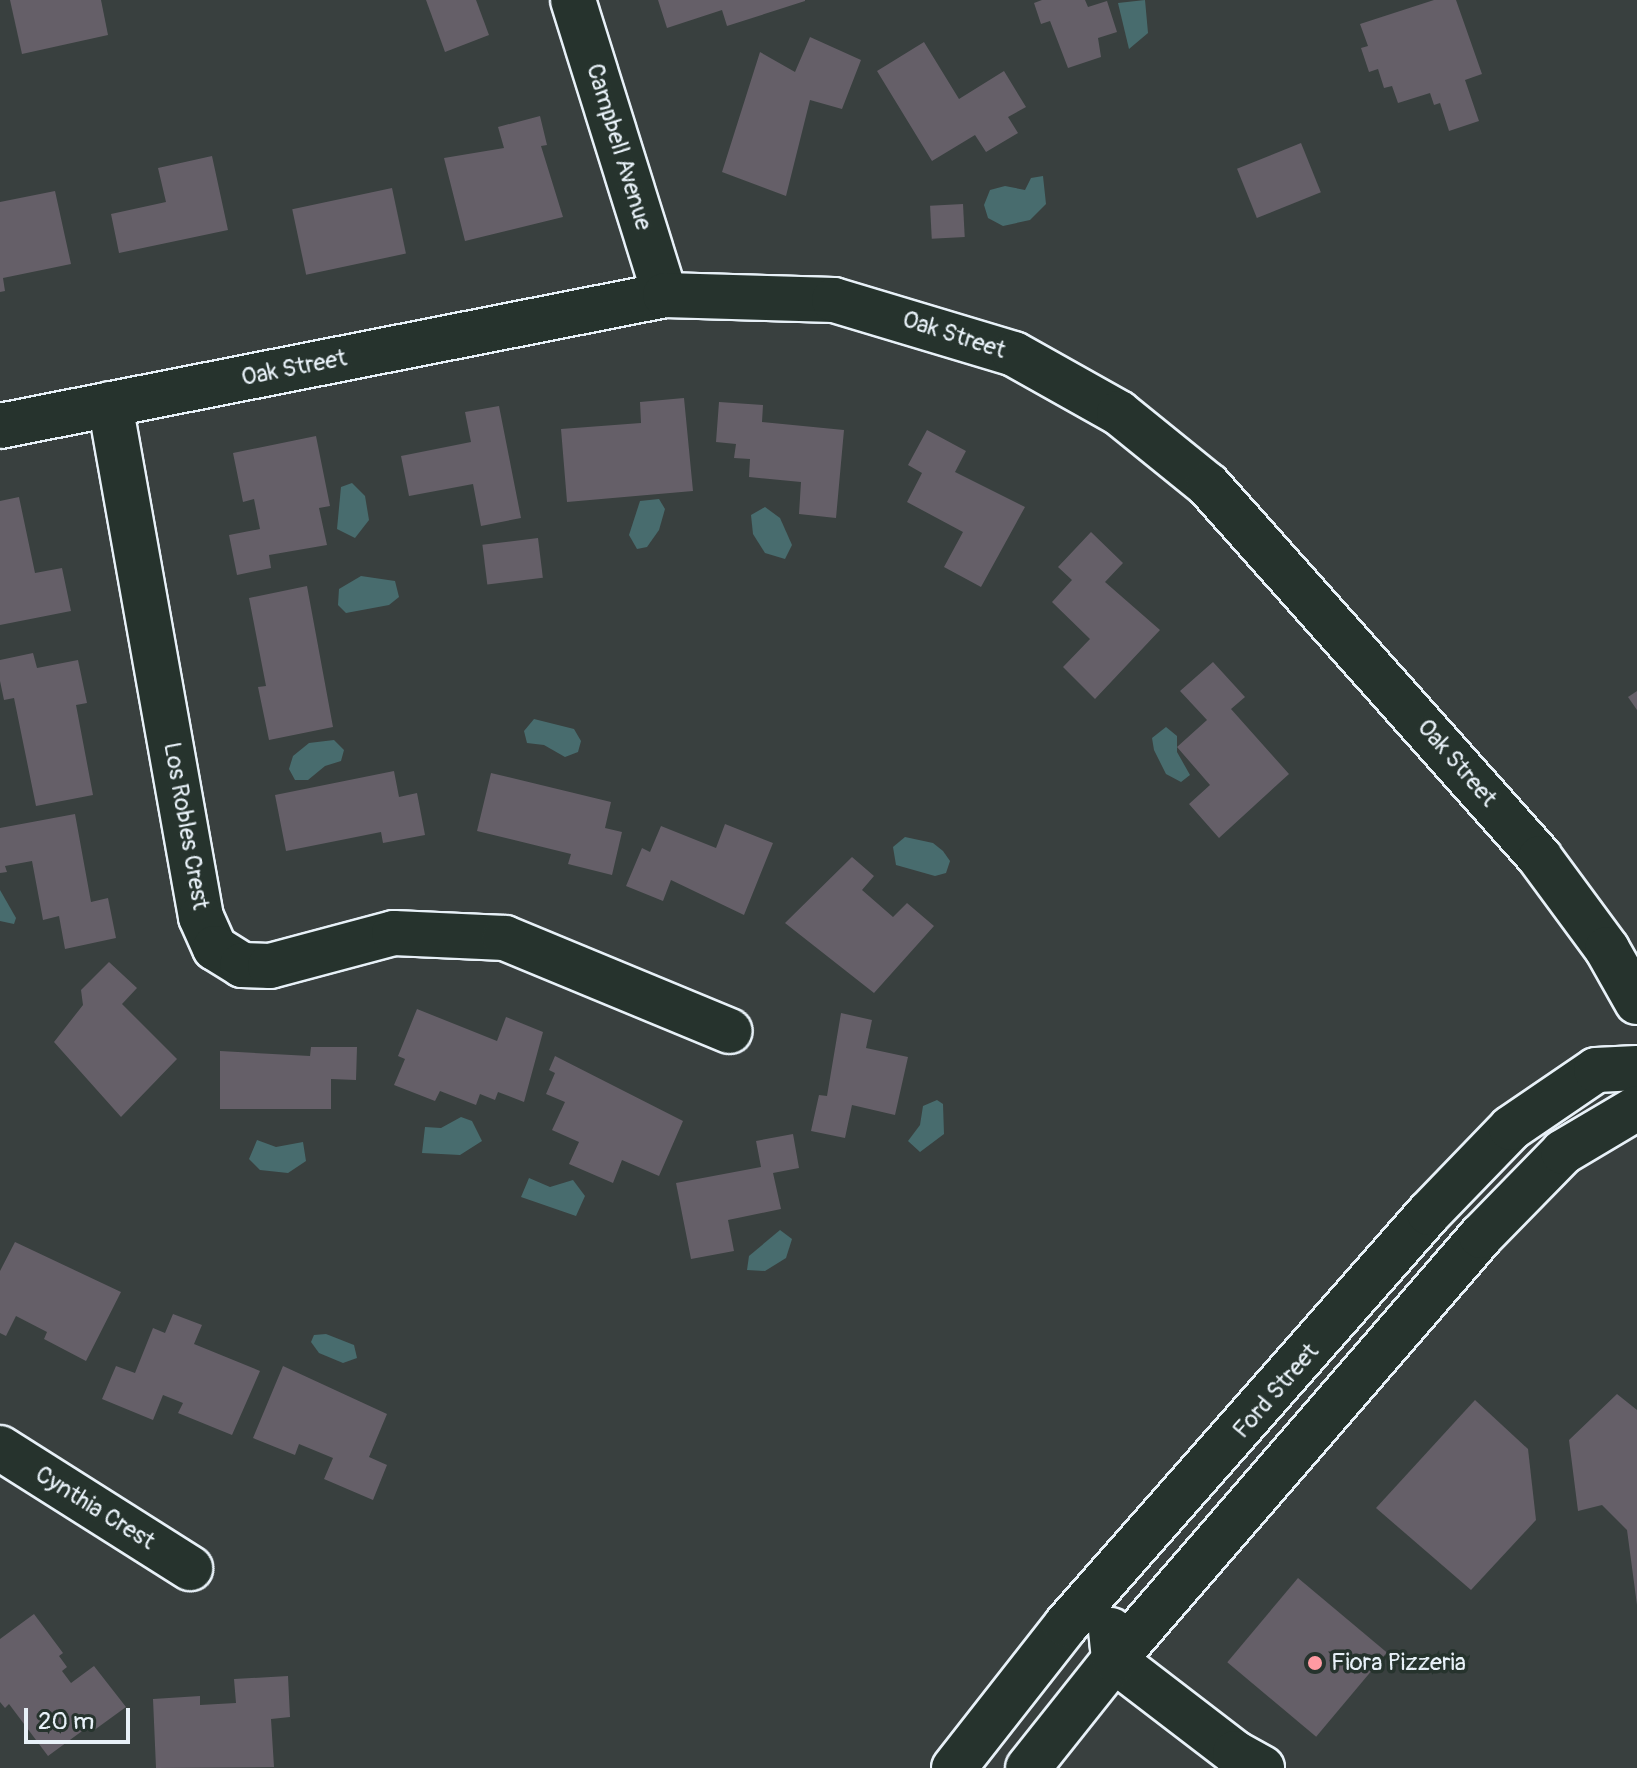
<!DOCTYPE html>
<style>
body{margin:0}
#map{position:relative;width:1637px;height:1768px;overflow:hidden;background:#39403f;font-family:Pangolin,sans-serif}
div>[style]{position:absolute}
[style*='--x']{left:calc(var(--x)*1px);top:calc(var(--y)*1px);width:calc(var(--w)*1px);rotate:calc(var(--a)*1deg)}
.water>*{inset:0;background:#486c6e}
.building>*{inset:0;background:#655f68;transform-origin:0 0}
.roads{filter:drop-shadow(2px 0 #e8f1f8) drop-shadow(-2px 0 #e8f1f8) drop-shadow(0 2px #e8f1f8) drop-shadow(0 -2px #e8f1f8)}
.minor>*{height:44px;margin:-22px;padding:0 22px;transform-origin:22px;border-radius:22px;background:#26332d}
.dots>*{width:22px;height:22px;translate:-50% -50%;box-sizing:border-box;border:4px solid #26332d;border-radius:50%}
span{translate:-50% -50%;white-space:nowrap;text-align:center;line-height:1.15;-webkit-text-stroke:7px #26332d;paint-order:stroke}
.street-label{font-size:24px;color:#e8f1f8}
.poi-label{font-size:24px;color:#e8f1f8}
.left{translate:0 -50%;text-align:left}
.scale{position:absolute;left:24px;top:1708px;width:106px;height:36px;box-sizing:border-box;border:4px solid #e8f1f8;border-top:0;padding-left:10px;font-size:24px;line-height:28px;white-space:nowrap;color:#e8f1f8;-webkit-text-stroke:6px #26332d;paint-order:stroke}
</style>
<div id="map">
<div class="water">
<i style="clip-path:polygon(1145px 0,1148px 33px,1129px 49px,1118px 3px)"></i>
<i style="clip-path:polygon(1043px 176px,1046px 204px,1030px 220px,1003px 226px,988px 218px,984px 205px,990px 190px,1005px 186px,1025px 190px,1031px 178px)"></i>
<i style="clip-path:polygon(352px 483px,365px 496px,369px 520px,355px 538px,337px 529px,341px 487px)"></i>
<i style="clip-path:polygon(659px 499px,665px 509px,659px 530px,647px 547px,637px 549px,629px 535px,640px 501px)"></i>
<i style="clip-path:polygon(765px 507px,780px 518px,792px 545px,785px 559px,765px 553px,753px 534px,751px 515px)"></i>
<i style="clip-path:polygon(361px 576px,395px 581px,399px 597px,389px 605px,346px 613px,338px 605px,339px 589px)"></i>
<i style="clip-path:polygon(534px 719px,574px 729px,581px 741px,578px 752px,565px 757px,544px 745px,527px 743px,524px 731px)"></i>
<i style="clip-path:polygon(1166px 727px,1177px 736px,1177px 752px,1190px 775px,1181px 782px,1166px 774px,1154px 750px,1152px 738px)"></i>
<i style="clip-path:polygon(334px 740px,344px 750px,341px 761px,325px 766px,308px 780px,295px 780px,289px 769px,293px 756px,309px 743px)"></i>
<i style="clip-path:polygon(905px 837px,933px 843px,943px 851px,950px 861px,946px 873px,935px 876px,896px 865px,893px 847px)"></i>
<i style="clip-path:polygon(0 890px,16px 918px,14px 924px,0 921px)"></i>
<i style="clip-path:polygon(937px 1100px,943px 1104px,944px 1134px,920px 1152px,908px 1141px,920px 1125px,923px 1106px)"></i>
<i style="clip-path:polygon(461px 1117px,472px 1121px,482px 1141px,460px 1155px,422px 1153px,425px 1127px,441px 1128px)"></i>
<i style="clip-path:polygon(257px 1140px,276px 1147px,303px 1142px,306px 1161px,288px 1173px,260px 1170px,249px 1159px)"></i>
<i style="clip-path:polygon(529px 1178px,550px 1187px,573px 1180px,585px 1196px,576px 1216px,521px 1197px)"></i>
<i style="clip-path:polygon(780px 1230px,792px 1239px,786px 1258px,765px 1271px,747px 1270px,749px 1256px)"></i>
<i style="clip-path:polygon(326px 1334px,354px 1345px,357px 1358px,343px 1363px,319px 1353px,311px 1342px,314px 1335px)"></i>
</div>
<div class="building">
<i style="clip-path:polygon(10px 0,101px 0,108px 35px,22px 54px)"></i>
<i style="clip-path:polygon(426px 0,476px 0,489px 35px,445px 52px)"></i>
<i style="clip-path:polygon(658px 0,805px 0,805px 1px,727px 26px,722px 10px,667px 28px)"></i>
<i style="clip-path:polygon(1042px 0,1085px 0,1088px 7px,1107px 1px,1117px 32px,1098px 38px,1101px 57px,1068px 68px,1050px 21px,1041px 24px,1034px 3px)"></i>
<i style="clip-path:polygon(1434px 0,1456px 0,1482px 74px,1465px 80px,1479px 121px,1449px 131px,1440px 103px,1434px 105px,1430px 93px,1398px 103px,1392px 86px,1384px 88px,1378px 69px,1369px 72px,1361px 48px,1368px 46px,1360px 24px)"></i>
<i style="clip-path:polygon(810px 37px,861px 60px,842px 109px,810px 100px,786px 196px,722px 172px,760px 52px,795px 72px)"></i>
<i style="clip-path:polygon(924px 42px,959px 99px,1004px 71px,1026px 107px,1008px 117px,1018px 133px,986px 152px,975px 135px,932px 161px,877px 71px)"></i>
<i style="clip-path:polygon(540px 116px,547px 145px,541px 146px,563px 217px,465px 241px,444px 158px,504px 148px,498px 127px)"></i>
<i style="left:1301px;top:143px;width:53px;height:69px;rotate:68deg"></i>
<i style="clip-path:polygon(212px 156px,228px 230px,119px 253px,111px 214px,166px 202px,158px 168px)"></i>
<i style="left:392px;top:188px;width:67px;height:102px;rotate:78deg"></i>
<i style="clip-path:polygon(55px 191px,71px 264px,3px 278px,5px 291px,0 292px,0 202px)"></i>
<i style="left:963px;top:204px;width:33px;height:33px;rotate:87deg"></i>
<i style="clip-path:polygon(684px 398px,693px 491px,567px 502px,561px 429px,641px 423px,640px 402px)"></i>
<i style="clip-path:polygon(719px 402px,763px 405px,762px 422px,844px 430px,836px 518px,799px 514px,801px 482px,749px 477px,750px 459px,734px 458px,736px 444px,716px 442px)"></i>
<i style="clip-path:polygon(499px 406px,521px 518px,481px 526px,473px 484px,409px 496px,401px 456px,471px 442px,465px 412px)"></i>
<i style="clip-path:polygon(927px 430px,966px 451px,955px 472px,1025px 507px,981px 587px,944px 567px,963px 532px,907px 502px,922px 473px,908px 465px)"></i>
<i style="clip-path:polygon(316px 436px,330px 506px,319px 508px,327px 545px,269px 555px,271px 568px,237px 575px,229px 535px,260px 529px,254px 499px,243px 502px,233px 453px)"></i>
<i style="clip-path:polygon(19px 497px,35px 573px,62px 568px,71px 611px,0 625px,0 501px)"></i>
<i style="clip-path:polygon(1091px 532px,1123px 563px,1105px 582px,1160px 630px,1095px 699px,1063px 667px,1090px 639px,1052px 602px,1072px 580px,1058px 567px)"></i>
<i style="left:538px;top:538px;width:40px;height:56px;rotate:83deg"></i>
<i style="clip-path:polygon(307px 586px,333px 727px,269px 740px,258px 687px,266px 686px,249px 598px)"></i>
<i style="clip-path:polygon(33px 653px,37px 668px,78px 660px,87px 703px,76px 705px,93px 795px,36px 806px,14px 698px,4px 700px,0 681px,0 660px)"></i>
<i style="clip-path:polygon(1213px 662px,1245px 697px,1231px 709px,1289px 774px,1219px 838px,1189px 804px,1210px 785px,1177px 747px,1207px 720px,1180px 691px)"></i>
<i style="clip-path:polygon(1637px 691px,1637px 710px,1628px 697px)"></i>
<i style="clip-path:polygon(394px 771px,399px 797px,417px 793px,425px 835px,383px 843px,381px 832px,286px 851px,275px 795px)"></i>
<i style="clip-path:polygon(491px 773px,611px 802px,605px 828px,622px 832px,612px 875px,568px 864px,571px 854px,477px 831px)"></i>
<i style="clip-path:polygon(75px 814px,91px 902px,108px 898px,116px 938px,65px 949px,59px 916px,43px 920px,32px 861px,5px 866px,7px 872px,0 873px,0 828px)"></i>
<i style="clip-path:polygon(725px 824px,773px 843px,744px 915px,671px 880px,663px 901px,626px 886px,642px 848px,650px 852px,661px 826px,716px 848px)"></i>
<i style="clip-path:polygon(852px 857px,874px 876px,862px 890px,893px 917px,907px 903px,934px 926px,874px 993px,785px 923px)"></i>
<i style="clip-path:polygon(109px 962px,137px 988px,122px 1004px,177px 1059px,121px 1117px,54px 1042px,83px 1005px,81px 990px)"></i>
<i style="clip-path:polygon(417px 1009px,497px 1041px,506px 1017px,543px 1032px,524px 1102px,498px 1092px,495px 1100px,480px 1094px,476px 1105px,440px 1091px,435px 1101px,394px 1085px,405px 1059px,398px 1056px)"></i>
<i style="clip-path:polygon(841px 1013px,872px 1020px,866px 1048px,908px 1057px,895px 1115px,852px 1105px,845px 1138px,811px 1131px,819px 1095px,827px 1096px)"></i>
<i style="clip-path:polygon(311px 1047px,357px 1047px,356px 1080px,331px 1079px,331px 1109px,220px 1109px,220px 1051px,310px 1056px)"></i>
<i style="clip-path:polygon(555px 1056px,683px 1121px,659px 1176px,622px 1160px,613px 1183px,569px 1164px,579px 1142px,552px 1130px,565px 1102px,546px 1094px,555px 1073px,549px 1070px)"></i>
<i style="clip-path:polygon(793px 1134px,799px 1168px,773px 1173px,781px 1209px,728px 1220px,734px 1251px,691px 1259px,676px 1183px,761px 1167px,756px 1141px)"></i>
<i style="clip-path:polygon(15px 1242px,121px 1292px,86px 1361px,44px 1339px,47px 1332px,16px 1316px,6px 1336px,0 1333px,0 1271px)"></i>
<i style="clip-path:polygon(173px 1314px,202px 1325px,194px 1344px,260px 1371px,232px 1435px,178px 1413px,183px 1403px,163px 1395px,153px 1420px,102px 1399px,116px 1366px,135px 1373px,153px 1328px,165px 1333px)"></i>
<i style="clip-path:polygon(283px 1366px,387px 1414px,369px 1457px,387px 1465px,373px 1500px,324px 1479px,333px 1458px,299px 1444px,295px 1455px,253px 1438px)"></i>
<i style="clip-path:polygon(1617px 1394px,1637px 1410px,1637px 1605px,1627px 1530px,1602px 1505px,1578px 1511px,1569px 1440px)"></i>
<i style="clip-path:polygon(1475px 1400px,1528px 1449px,1536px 1520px,1471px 1590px,1376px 1508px)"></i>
<i style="left:1298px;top:1578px;width:116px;height:110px;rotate:40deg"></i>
<i style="clip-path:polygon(34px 1614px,63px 1653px,59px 1656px,67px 1667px,62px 1671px,71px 1683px,94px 1666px,126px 1707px,93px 1731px,89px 1726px,48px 1756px,9px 1704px,5px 1708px,0 1702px,0 1639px)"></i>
<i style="clip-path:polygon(288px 1676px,290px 1717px,271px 1719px,274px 1767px,156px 1768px,153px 1699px,200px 1696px,200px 1705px,236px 1703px,234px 1679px)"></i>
</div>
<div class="roads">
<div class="minor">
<i style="--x:573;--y:0;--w:309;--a:72.7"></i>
<i style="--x:110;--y:404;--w:521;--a:79.94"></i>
<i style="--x:201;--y:917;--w:34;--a:66"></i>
<i style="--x:215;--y:948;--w:32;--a:32"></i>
<i style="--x:242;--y:965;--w:28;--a:2"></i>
<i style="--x:270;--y:966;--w:128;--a:-14.9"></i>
<i style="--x:394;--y:933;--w:111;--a:2.6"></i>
<i style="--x:505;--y:938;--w:243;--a:22.5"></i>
<i style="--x:0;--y:426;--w:678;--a:-11.14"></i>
<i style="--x:665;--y:295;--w:169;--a:1.7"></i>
<i style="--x:834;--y:300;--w:188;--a:16.7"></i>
<i style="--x:1014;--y:354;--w:120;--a:29.3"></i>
<i style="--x:1119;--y:413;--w:114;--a:39"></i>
<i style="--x:1208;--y:485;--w:499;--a:48.3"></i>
<i style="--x:1540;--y:858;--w:113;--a:53.6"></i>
<i style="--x:1607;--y:949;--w:61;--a:60.5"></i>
<i style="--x:0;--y:1448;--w:225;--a:32.3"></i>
<i style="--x:1111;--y:1630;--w:30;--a:84"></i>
<i style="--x:1114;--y:1660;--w:153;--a:37.5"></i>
<i style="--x:1235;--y:1753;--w:31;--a:29"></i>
<i style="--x:954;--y:1768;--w:182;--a:-51.9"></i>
<i style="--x:1066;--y:1625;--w:549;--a:-48.62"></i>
<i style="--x:1429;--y:1213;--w:118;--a:-46"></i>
<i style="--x:1511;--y:1128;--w:103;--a:-34.3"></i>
<i style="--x:1596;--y:1070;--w:41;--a:-2.8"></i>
<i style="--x:1028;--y:1768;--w:138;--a:-51.5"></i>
<i style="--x:1114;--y:1660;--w:561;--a:-49.12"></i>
<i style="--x:1481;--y:1236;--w:117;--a:-45.7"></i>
<i style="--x:1563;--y:1152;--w:86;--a:-30.7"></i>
</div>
</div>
<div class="dots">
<i style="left:1315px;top:1663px;background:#ff9aa2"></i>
</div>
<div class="street-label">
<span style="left:619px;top:147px;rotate:73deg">Campbell Avenue</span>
<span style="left:954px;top:335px;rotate:18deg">Oak Street</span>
<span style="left:294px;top:368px;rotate:-11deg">Oak Street</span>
<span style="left:1457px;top:763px;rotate:49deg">Oak Street</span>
<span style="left:186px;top:826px;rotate:80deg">Los Robles Crest</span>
<span style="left:1276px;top:1391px;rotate:-49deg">Ford Street</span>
<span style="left:95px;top:1508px;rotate:32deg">Cynthia Crest</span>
</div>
<div class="poi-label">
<span class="left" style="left:1331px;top:1663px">Fiora Pizzeria</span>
</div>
<div class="scale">20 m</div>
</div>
